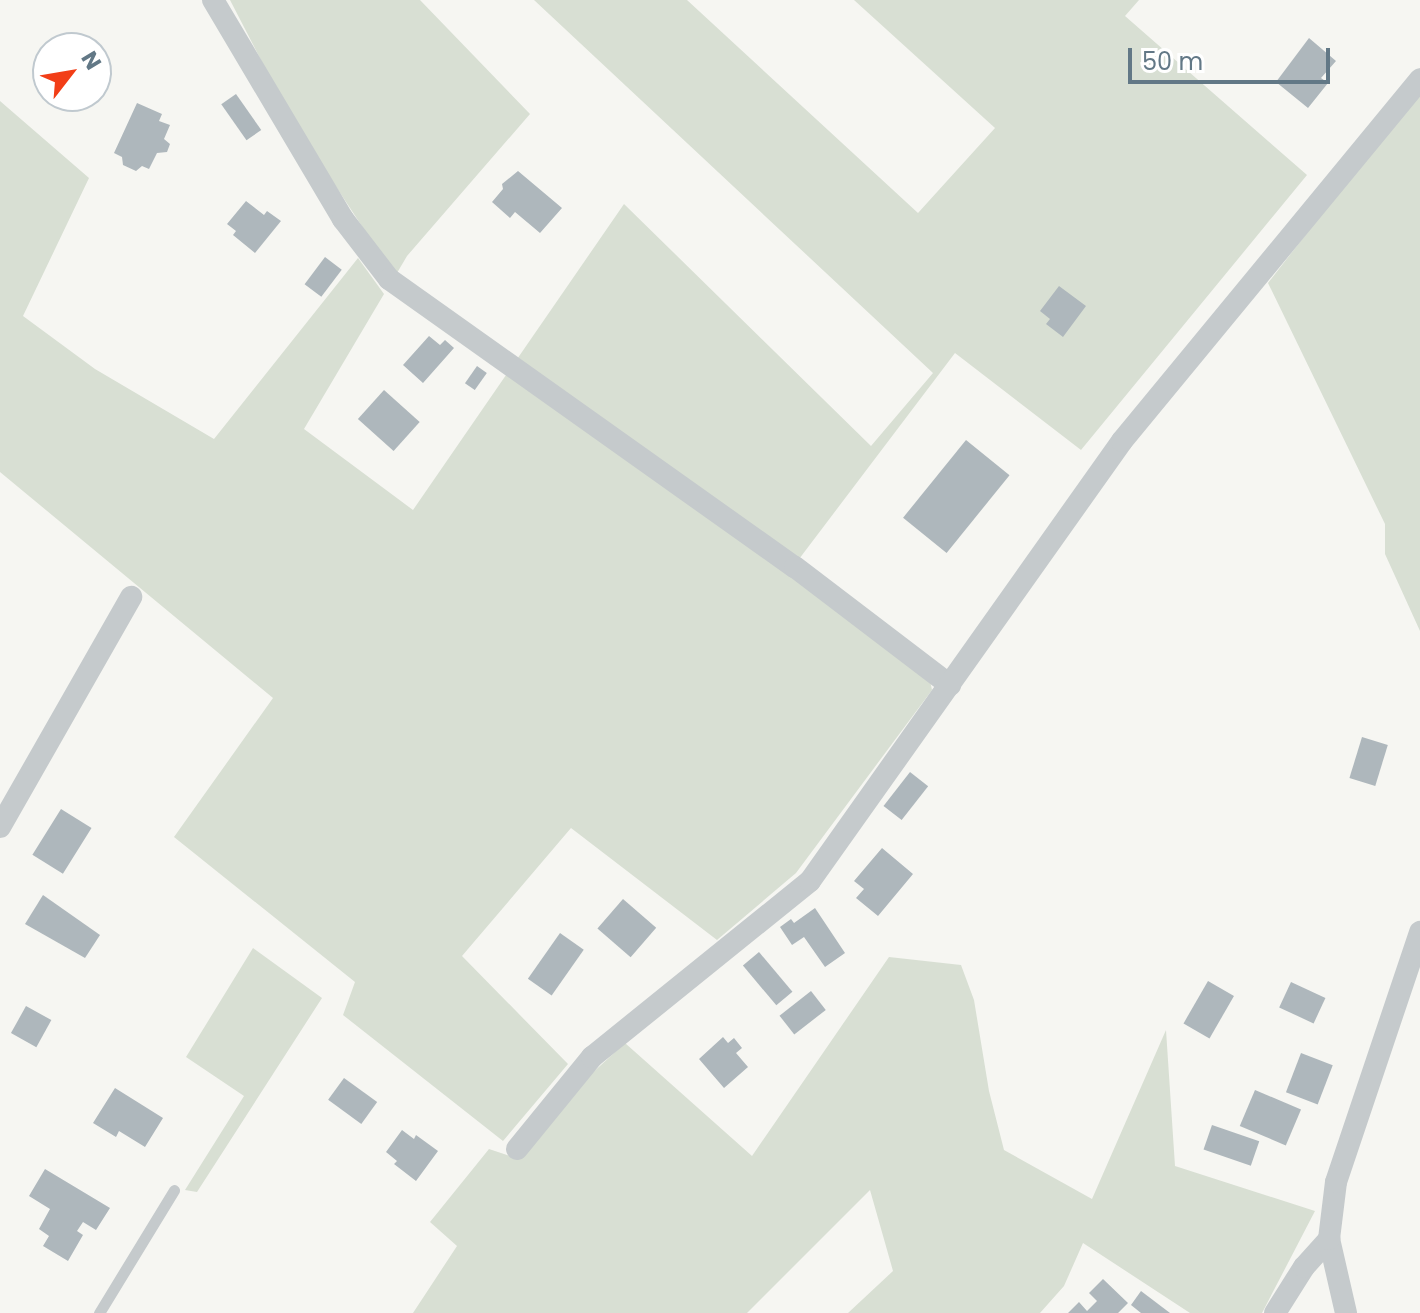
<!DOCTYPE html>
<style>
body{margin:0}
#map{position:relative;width:1420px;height:1313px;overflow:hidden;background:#f6f6f2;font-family:Poppins,sans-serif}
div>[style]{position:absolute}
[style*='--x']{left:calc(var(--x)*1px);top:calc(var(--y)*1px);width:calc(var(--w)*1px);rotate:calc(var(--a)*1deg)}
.green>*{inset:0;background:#d8dfd3}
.building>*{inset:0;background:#aeb7bc;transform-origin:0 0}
.service>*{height:11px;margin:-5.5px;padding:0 5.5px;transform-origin:5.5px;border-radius:5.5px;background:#c5cacc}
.minor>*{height:22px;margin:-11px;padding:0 11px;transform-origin:11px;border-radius:11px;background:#c5cacc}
span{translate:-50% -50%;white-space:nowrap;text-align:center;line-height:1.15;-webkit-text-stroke:8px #fff;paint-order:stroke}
.north{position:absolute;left:32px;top:32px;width:80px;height:80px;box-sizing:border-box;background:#fff;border:2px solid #c0c9cf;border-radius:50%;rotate:59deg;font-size:22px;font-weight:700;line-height:32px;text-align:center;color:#627886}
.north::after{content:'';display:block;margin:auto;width:28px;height:36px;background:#f23e17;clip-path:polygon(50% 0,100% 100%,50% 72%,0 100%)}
.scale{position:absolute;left:1128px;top:48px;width:202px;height:36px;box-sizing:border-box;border:4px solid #627886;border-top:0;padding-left:10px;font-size:24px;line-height:28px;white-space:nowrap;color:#627886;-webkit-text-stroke:6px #fff;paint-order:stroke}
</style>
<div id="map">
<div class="green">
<i style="clip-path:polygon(230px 0,420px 0,530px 114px,407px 256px,397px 273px,371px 240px,291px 118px)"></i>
<i style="clip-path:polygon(534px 0,687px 0,918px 213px,995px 128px,854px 0,1139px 0,1125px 16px,1307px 175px,1081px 450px,955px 353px,790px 571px,929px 676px,932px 690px,796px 873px,717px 940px,571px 828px,462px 956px,568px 1064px,503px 1141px,343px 1015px,355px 982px,174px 837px,273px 698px,0 472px,0 101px,89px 178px,23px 316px,95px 369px,214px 439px,358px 258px,384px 294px,304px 429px,413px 510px,624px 204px,871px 446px,933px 373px)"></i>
<i style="clip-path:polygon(1420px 88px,1420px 631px,1385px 554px,1385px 524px,1268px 283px)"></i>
<i style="clip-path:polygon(253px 948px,322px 998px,197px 1192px,185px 1190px,244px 1096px,186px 1057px)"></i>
<i style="clip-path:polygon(889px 957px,961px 965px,974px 1000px,989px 1091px,1004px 1150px,1092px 1199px,1166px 1030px,1175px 1166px,1315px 1211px,1262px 1313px,1190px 1313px,1083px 1243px,1064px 1286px,1040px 1313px,848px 1313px,893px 1271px,870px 1190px,747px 1313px,413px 1313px,457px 1246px,430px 1222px,489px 1149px,519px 1159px,589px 1076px,625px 1043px,752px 1156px)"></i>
</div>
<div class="building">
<i style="clip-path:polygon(1309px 38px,1336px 61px,1321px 78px,1328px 83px,1308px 108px,1276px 82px)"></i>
<i style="left:236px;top:94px;width:44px;height:18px;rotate:55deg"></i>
<i style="clip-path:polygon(137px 103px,162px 114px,159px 121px,170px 125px,164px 139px,170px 144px,167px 152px,157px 153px,149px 169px,142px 166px,136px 171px,123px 165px,122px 157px,114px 153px)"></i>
<i style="clip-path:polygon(518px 171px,562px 208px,540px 233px,515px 212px,510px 218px,492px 202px,503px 189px,502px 184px)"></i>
<i style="clip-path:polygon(246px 201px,264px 215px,267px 211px,281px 221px,255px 253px,233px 235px,236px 231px,227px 224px)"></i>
<i style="left:325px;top:257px;width:21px;height:34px;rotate:37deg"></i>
<i style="clip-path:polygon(1059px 286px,1086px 306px,1063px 337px,1046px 324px,1050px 319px,1040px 311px)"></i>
<i style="clip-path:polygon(429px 336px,440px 345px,445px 340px,454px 348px,423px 383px,403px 365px)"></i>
<i style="left:477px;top:366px;width:12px;height:21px;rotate:35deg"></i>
<i style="left:384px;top:390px;width:48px;height:39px;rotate:42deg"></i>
<i style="left:966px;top:440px;width:56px;height:100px;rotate:39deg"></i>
<i style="left:1362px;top:737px;width:27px;height:43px;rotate:17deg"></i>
<i style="left:910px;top:772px;width:23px;height:43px;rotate:38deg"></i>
<i style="left:61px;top:809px;width:36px;height:54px;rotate:32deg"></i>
<i style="clip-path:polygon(882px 848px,913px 874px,878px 916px,856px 898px,864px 889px,854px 881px)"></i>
<i style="clip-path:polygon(43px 895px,100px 935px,85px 958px,25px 924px)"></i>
<i style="left:623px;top:899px;width:44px;height:39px;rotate:41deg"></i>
<i style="clip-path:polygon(815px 908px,845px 953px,825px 967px,804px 937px,792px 945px,780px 927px,791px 919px,794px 923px)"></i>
<i style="left:560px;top:933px;width:29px;height:56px;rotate:35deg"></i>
<i style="left:759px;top:952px;width:52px;height:21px;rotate:50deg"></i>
<i style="left:1208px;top:981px;width:30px;height:49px;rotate:30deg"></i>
<i style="left:1291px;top:982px;width:38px;height:28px;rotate:25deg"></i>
<i style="left:811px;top:991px;width:24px;height:40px;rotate:52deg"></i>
<i style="left:26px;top:1006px;width:29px;height:31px;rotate:29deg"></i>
<i style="clip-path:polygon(723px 1037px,728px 1043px,734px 1038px,742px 1048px,736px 1053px,748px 1067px,724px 1088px,699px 1059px)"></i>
<i style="left:1301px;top:1053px;width:34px;height:42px;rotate:21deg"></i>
<i style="left:344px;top:1078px;width:41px;height:27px;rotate:36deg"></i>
<i style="clip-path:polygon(115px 1088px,163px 1118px,145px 1147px,119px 1131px,116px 1137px,93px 1123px)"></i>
<i style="left:1255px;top:1090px;width:50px;height:39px;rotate:23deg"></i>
<i style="left:1212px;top:1125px;width:50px;height:26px;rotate:19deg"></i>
<i style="clip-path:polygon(402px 1130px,414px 1139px,416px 1135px,438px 1151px,416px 1181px,394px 1164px,397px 1161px,386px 1152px)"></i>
<i style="clip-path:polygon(45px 1169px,110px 1208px,96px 1230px,83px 1222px,77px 1231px,83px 1235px,68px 1261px,43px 1246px,49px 1236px,39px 1229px,50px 1209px,29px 1196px)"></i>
<i style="clip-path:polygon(1103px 1279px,1128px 1303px,1118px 1313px,1068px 1313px,1079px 1302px,1087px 1311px,1097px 1301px,1089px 1293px)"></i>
<i style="clip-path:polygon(1141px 1291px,1170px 1313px,1141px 1313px,1131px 1305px)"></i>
</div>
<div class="service">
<i style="--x:99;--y:1313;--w:144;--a:-58.6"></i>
</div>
<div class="minor">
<i style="--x:213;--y:0;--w:255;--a:59.3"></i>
<i style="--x:343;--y:219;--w:76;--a:52.5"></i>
<i style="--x:389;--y:279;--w:498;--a:35.4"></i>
<i style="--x:795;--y:567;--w:195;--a:37.3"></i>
<i style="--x:0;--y:827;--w:265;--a:-60.3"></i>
<i style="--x:517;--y:1149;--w:119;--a:-50.8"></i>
<i style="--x:592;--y:1057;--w:280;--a:-38.9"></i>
<i style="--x:810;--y:881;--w:539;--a:-54.66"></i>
<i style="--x:1122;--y:441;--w:469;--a:-50.5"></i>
<i style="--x:1275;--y:1313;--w:54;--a:-57.8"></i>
<i style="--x:1304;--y:1267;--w:38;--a:-48"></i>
<i style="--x:1346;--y:1313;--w:76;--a:-102.9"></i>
<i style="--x:1329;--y:1239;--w:57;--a:-83"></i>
<i style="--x:1336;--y:1182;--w:264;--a:-71.4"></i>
</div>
<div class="north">N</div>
<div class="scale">50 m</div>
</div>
